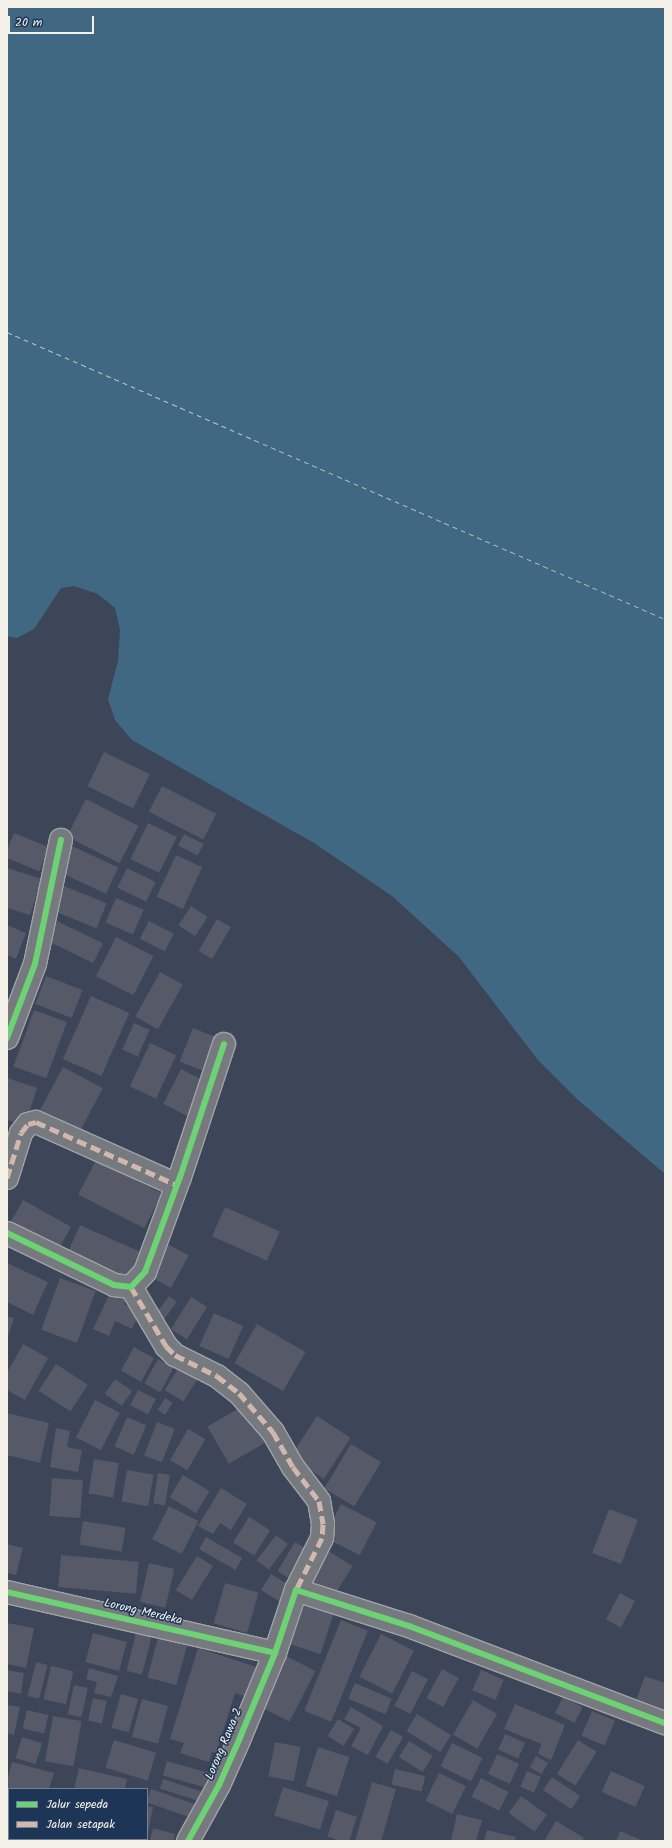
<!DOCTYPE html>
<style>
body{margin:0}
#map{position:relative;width:672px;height:1848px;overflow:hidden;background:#3c4658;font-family:Kalam,sans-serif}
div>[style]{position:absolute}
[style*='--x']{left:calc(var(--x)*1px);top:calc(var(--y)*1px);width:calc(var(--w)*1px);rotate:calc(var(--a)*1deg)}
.water>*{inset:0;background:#406882}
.ferry>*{height:1px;margin-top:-0.5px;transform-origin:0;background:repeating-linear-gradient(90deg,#b5c2c6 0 5px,transparent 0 9px)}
.building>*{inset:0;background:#555968;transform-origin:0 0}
.roads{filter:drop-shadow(1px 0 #9fa3a9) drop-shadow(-1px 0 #9fa3a9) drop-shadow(0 1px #9fa3a9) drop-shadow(0 -1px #9fa3a9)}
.street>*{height:22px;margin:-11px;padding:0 11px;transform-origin:11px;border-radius:11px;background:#767a7f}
.quiet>*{height:5px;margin-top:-2.5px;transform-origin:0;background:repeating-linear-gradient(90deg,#d1b7ad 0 10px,transparent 0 15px)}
.cycleway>*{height:6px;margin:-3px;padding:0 3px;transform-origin:3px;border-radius:3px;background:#6cd273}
span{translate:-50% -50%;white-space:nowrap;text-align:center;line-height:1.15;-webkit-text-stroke:3px #1d3557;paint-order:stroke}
.street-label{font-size:12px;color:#f4f1e8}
.frame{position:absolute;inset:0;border:8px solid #f4f1e8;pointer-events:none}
.legend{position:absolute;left:8px;top:1788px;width:140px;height:52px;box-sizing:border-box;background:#1d3557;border:1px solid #738091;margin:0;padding:5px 7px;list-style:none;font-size:12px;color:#f4f1e8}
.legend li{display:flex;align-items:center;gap:8px;height:20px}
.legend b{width:20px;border:1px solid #738091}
.scale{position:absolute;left:8px;top:16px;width:86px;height:18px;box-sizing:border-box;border:2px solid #f4f1e8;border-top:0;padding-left:5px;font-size:12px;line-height:14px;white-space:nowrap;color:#f4f1e8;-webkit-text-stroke:3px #1d3557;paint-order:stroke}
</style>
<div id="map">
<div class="water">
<i style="clip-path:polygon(7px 7px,665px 7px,665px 1174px,577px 1099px,538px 1060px,459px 957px,392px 896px,314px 843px,132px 740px,115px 720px,108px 699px,118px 661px,120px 630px,115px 608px,98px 594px,74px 586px,61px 588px,34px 629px,17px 638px,7px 636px)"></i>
</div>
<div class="ferry">
<i style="--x:7;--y:332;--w:718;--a:23.57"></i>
</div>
<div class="building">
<i style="left:104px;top:752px;width:51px;height:38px;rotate:26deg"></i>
<i style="left:162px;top:786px;width:61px;height:29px;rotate:27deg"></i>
<i style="left:86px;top:799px;width:59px;height:42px;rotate:27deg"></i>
<i style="left:148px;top:823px;width:32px;height:40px;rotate:26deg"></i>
<i style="left:14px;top:833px;width:38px;height:26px;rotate:22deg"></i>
<i style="left:184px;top:834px;width:22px;height:13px;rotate:27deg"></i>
<i style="left:72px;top:846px;width:51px;height:29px;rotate:25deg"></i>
<i style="left:176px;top:855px;width:29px;height:46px;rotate:25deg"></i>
<i style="clip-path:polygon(7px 868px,42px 879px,30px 915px,7px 908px)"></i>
<i style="left:127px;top:868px;width:32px;height:22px;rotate:26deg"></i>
<i style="left:64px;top:886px;width:46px;height:27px;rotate:22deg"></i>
<i style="left:116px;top:898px;width:30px;height:27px;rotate:23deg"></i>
<i style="left:191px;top:906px;width:20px;height:23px;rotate:33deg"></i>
<i style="left:217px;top:919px;width:16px;height:37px;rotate:30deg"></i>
<i style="left:57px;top:921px;width:51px;height:22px;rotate:26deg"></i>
<i style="left:149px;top:921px;width:28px;height:20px;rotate:27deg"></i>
<i style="clip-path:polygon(7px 925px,26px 933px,16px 959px,7px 955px)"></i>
<i style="left:116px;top:937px;width:42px;height:44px;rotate:27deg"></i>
<i style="left:160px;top:972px;width:26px;height:51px;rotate:29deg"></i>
<i style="left:46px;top:976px;width:39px;height:30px;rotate:21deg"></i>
<i style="left:91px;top:996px;width:42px;height:69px;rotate:24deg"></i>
<i style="left:34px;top:1010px;width:35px;height:60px;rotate:20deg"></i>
<i style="left:134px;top:1023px;width:17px;height:29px;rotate:24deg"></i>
<i style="left:193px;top:1028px;width:27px;height:36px;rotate:22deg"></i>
<i style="left:150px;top:1043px;width:29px;height:48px;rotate:25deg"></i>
<i style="left:63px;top:1067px;width:45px;height:57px;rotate:28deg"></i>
<i style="left:181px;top:1069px;width:28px;height:39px;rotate:27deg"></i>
<i style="clip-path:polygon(7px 1078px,37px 1088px,25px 1125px,7px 1120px)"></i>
<i style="left:96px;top:1160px;width:74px;height:39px;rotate:27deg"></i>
<i style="left:23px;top:1200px;width:55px;height:27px;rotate:29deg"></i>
<i style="left:225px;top:1207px;width:60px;height:32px;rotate:24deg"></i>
<i style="left:80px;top:1225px;width:69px;height:30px;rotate:24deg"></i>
<i style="left:166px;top:1243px;width:26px;height:37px;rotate:29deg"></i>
<i style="clip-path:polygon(7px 1263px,48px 1282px,33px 1315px,7px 1302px)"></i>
<i style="left:60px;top:1278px;width:38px;height:55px;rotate:20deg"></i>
<i style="clip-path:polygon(111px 1291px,127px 1298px,124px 1304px,140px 1311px,132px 1329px,115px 1321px,109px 1336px,93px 1329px)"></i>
<i style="left:169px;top:1296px;width:10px;height:29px;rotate:37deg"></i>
<i style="left:191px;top:1297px;width:19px;height:38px;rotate:32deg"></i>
<i style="left:214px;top:1313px;width:32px;height:36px;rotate:24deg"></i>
<i style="clip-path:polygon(7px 1316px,14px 1318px,7px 1339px)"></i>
<i style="left:257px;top:1324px;width:56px;height:45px;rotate:30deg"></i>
<i style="clip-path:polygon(23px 1344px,48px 1358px,25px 1400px,7px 1390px,7px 1373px)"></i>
<i style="left:134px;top:1347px;width:23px;height:27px;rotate:29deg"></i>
<i style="left:158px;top:1359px;width:18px;height:28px;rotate:29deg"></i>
<i style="left:56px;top:1364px;width:38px;height:32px;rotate:33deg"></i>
<i style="left:179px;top:1367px;width:22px;height:27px;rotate:32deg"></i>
<i style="left:115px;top:1379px;width:21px;height:18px;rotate:35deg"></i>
<i style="left:138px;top:1390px;width:20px;height:17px;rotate:27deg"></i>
<i style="left:165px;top:1398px;width:9px;height:14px;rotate:32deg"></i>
<i style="left:95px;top:1400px;width:28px;height:42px;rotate:27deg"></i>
<i style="left:248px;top:1403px;width:43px;height:47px;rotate:60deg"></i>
<i style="clip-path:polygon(7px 1413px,49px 1423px,40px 1463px,7px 1455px)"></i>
<i style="left:317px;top:1416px;width:40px;height:49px;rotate:33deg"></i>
<i style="left:127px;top:1417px;width:21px;height:32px;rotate:23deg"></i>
<i style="left:157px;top:1422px;width:19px;height:36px;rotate:21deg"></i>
<i style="clip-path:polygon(56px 1428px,70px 1431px,67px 1447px,82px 1450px,78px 1472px,50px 1467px)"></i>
<i style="left:188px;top:1429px;width:20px;height:36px;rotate:30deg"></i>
<i style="left:351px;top:1444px;width:35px;height:52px;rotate:31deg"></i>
<i style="left:94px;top:1459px;width:25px;height:35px;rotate:9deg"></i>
<i style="left:127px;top:1470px;width:27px;height:32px;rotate:10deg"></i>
<i style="left:158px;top:1473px;width:12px;height:31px;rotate:9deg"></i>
<i style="left:183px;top:1475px;width:31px;height:26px;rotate:31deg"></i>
<i style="left:52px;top:1478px;width:31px;height:38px;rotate:4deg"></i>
<i style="clip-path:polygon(221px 1488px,247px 1504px,231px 1530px,220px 1523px,213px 1534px,198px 1526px)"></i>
<i style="left:341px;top:1504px;width:40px;height:37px;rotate:27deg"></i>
<i style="left:169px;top:1506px;width:33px;height:37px;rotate:27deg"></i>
<i style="left:609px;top:1509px;width:31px;height:47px;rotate:21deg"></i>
<i style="left:249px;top:1517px;width:25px;height:30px;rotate:32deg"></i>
<i style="left:83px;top:1521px;width:43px;height:24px;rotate:9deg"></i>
<i style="left:276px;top:1535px;width:15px;height:32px;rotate:37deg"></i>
<i style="left:206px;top:1537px;width:42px;height:14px;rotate:30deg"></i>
<i style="left:295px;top:1542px;width:17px;height:34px;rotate:31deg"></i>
<i style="clip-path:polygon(7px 1544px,23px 1548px,16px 1575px,7px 1573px)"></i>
<i style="left:322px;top:1547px;width:36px;height:39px;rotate:32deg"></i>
<i style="left:61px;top:1555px;width:78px;height:32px;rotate:5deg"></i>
<i style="left:197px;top:1556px;width:19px;height:40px;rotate:32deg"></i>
<i style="left:149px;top:1563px;width:26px;height:40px;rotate:13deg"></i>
<i style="left:271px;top:1574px;width:25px;height:19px;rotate:32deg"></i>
<i style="left:225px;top:1583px;width:35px;height:42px;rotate:16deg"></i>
<i style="left:620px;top:1593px;width:17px;height:30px;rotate:28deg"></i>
<i style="left:296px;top:1600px;width:40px;height:44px;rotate:18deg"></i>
<i style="left:341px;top:1620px;width:29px;height:98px;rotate:22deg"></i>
<i style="clip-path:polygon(7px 1623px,34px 1628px,26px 1668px,7px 1664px)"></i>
<i style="left:93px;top:1633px;width:35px;height:30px;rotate:15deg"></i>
<i style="left:136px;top:1633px;width:16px;height:39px;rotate:14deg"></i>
<i style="left:381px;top:1634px;width:37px;height:48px;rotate:27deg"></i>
<i style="left:158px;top:1638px;width:30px;height:41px;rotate:15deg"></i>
<i style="clip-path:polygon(198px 1648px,257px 1667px,247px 1697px,235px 1693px,216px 1753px,212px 1752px,209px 1762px,180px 1753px,184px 1743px,170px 1739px)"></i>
<i style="left:286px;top:1656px;width:33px;height:57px;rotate:27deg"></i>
<i style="left:36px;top:1662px;width:12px;height:35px;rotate:14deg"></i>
<i style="left:51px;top:1666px;width:23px;height:34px;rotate:13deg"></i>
<i style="clip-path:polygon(89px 1668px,118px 1676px,111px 1697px,94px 1693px,97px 1682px,86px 1679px)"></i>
<i style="left:442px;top:1669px;width:19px;height:33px;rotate:28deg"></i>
<i style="clip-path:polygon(7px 1670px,24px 1673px,21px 1694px,7px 1691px)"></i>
<i style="left:481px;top:1670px;width:25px;height:22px;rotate:23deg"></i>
<i style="left:412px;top:1671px;width:18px;height:39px;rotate:27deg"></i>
<i style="clip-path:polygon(645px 1676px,665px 1683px,665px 1717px,634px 1706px)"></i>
<i style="left:355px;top:1683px;width:40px;height:17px;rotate:23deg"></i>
<i style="left:74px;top:1685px;width:14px;height:30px;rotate:12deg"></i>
<i style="left:121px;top:1694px;width:18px;height:35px;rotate:16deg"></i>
<i style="left:563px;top:1697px;width:22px;height:18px;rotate:27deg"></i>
<i style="left:93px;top:1698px;width:14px;height:23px;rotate:12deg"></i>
<i style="left:142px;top:1699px;width:27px;height:39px;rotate:15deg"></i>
<i style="left:473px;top:1700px;width:28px;height:40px;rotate:30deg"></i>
<i style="clip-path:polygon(515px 1704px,565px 1725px,551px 1760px,538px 1754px,541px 1744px,504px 1729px)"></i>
<i style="clip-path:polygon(7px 1705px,20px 1707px,14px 1735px,7px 1733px)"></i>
<i style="clip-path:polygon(351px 1707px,383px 1726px,368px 1755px,351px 1746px,361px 1728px,344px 1719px)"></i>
<i style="left:27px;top:1710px;width:22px;height:19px;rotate:13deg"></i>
<i style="left:592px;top:1711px;width:25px;height:27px;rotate:23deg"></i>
<i style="left:417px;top:1714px;width:40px;height:20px;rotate:32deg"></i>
<i style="left:53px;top:1716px;width:29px;height:46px;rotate:10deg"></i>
<i style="left:338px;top:1719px;width:19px;height:20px;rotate:32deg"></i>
<i style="left:391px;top:1730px;width:14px;height:31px;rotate:30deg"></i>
<i style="left:505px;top:1734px;width:22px;height:17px;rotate:24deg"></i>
<i style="left:22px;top:1737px;width:21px;height:22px;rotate:17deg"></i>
<i style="left:114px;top:1740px;width:44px;height:29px;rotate:17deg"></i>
<i style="left:578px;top:1740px;width:22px;height:40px;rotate:32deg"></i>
<i style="left:409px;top:1741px;width:28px;height:19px;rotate:32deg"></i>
<i style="left:275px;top:1742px;width:26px;height:35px;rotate:11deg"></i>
<i style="left:452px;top:1743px;width:34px;height:26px;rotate:26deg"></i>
<i style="left:318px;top:1747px;width:33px;height:41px;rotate:18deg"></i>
<i style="left:497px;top:1754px;width:24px;height:22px;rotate:24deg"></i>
<i style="left:536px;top:1756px;width:14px;height:13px;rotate:30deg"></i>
<i style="left:167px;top:1761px;width:50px;height:15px;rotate:16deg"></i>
<i style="clip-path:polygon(12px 1762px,54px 1773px,49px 1789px,9px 1789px,9px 1796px,7px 1795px,7px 1781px)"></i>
<i style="clip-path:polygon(79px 1768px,127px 1779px,125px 1789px,74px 1789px)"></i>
<i style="left:395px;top:1769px;width:31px;height:16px;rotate:13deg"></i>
<i style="left:527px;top:1771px;width:15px;height:17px;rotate:23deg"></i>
<i style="left:611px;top:1771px;width:37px;height:23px;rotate:24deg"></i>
<i style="left:439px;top:1773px;width:30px;height:31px;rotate:26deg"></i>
<i style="left:552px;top:1777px;width:34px;height:16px;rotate:34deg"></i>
<i style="left:481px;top:1778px;width:31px;height:21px;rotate:27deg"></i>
<i style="left:163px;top:1779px;width:47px;height:10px;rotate:18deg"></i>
<i style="left:372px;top:1782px;width:25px;height:61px;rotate:16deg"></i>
<i style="left:283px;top:1787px;width:48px;height:30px;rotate:17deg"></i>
<i style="left:151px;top:1789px;width:46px;height:14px;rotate:19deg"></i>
<i style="left:521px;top:1796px;width:32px;height:21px;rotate:36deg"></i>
<i style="left:7px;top:1802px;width:2px;height:32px"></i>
<i style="clip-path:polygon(147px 1806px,153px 1807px,148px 1833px,147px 1833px)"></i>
<i style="left:336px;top:1810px;width:22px;height:28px;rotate:18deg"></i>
<i style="clip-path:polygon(457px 1814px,482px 1820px,476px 1841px,451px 1841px)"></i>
<i style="clip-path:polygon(556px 1821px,584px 1838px,582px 1841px,544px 1841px)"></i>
<i style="clip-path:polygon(153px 1828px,175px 1834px,174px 1841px,150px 1841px)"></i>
<i style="clip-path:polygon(487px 1830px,516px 1837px,515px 1841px,484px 1841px)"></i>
<i style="clip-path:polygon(620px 1831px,644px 1841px,616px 1841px)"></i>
<i style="clip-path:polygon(20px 1839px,67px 1839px,19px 1841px)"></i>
<i style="clip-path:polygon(77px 1839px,122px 1839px,77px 1841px)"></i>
<i style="clip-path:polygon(125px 1839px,147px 1839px,125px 1841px)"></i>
</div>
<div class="roads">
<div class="street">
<i style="--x:7;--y:1038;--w:79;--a:-69.3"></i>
<i style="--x:35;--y:964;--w:127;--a:-78.2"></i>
<i style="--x:7;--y:1178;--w:47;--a:-72.7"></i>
<i style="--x:21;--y:1133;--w:11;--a:-52"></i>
<i style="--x:28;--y:1124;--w:8;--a:-14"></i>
<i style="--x:36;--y:1122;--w:154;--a:24.1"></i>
<i style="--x:7;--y:1233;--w:119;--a:25.9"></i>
<i style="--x:114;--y:1285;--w:17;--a:7"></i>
<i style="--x:131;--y:1287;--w:21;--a:-47"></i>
<i style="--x:145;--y:1272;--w:101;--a:-69.8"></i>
<i style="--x:180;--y:1177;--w:140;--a:-71.7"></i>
<i style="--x:131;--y:1287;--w:69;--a:59.3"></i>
<i style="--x:166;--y:1346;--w:13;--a:45"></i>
<i style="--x:175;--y:1355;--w:47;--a:26.6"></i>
<i style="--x:217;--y:1376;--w:28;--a:38"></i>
<i style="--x:239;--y:1393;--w:52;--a:48.9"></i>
<i style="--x:273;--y:1432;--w:40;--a:60.3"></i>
<i style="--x:293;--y:1467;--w:43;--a:52.6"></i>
<i style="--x:319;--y:1501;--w:23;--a:80"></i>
<i style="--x:323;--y:1524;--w:14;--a:94"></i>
<i style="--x:322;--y:1538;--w:58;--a:116.6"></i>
<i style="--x:7;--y:1592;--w:275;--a:12.8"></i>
<i style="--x:188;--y:1841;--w:64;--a:-61"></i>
<i style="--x:219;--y:1785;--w:49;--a:-66"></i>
<i style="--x:239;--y:1740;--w:94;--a:-67.5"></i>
<i style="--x:275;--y:1653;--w:66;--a:-71.6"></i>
<i style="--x:296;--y:1590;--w:119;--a:17.7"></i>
<i style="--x:409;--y:1626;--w:274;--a:20.8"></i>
</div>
</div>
<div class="quiet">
<i style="--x:7;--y:1178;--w:47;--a:-72.7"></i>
<i style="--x:21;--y:1133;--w:11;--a:-52"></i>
<i style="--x:28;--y:1124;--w:8;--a:-14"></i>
<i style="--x:36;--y:1122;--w:154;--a:24.1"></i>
<i style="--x:131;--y:1287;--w:69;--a:59.3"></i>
<i style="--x:166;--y:1346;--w:13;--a:45"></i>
<i style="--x:175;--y:1355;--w:47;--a:26.6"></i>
<i style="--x:217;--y:1376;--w:28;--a:38"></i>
<i style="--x:239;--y:1393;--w:52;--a:48.9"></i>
<i style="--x:273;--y:1432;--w:40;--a:60.3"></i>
<i style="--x:293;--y:1467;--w:43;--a:52.6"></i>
<i style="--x:319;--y:1501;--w:23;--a:80"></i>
<i style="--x:323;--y:1524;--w:14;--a:94"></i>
<i style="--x:322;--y:1538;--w:58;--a:116.6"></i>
</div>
<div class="cycleway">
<i style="--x:7;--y:1038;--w:79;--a:-69.3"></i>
<i style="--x:35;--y:964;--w:127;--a:-78.2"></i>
<i style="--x:7;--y:1233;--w:119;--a:25.9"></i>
<i style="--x:114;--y:1285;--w:17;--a:7"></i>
<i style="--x:131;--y:1287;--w:21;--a:-47"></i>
<i style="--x:145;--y:1272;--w:101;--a:-69.8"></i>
<i style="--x:180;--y:1177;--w:140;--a:-71.7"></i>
<i style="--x:7;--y:1592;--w:275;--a:12.8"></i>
<i style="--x:188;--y:1841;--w:64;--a:-61"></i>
<i style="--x:219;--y:1785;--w:49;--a:-66"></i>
<i style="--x:239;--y:1740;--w:94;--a:-67.5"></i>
<i style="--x:275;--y:1653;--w:66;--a:-71.6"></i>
<i style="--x:296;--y:1590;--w:119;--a:17.7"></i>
<i style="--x:409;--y:1626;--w:274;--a:20.8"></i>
</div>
<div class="street-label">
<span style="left:143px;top:1612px;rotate:13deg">Lorong Merdeka</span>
<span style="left:224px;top:1744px;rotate:-67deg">Lorong Rawa 2</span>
</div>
<div class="frame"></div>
<ul class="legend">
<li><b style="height:5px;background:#6cd273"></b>Jalur sepeda</li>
<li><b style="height:5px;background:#d1b7ad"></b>Jalan setapak</li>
</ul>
<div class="scale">20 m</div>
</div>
